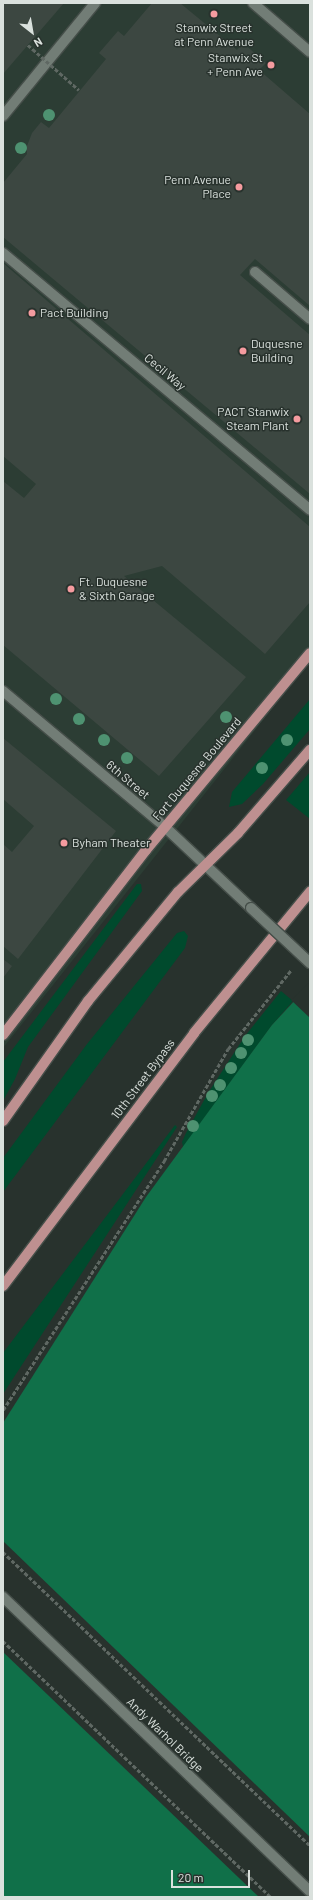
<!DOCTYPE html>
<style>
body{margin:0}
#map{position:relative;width:313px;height:1900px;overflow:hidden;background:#28322d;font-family:Barlow,sans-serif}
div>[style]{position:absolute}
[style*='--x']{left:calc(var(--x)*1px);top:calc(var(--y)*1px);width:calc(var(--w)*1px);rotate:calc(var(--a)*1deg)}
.built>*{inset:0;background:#2c3d34}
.green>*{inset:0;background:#004a2d}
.water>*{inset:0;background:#107049}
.pier>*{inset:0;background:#28322d}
.building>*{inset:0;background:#3c4741}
.path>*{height:2.5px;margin-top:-1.25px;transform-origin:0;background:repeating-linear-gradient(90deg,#5f6863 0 4px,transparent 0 6px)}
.roads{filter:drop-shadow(1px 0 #454e49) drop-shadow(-1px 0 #454e49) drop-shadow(0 1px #454e49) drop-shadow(0 -1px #454e49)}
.lane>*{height:10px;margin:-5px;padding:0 5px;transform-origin:5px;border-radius:5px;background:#727d76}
.secondary>*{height:10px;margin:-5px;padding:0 5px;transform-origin:5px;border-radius:5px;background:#727d76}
.primary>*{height:10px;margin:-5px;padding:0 5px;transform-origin:5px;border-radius:5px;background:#be9090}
.path-bridge>*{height:2.5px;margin-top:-1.25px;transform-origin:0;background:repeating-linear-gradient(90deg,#5f6863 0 4px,transparent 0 6px)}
.bridges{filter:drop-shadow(1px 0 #454e49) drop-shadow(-1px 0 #454e49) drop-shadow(0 1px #454e49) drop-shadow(0 -1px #454e49)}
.secondary-bridge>*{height:10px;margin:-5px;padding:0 5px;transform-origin:5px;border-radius:5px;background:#727d76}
.trees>*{width:12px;height:12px;margin:-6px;border-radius:50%;background:#4e9271}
.dots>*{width:11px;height:11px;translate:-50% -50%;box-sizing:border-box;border:2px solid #28322d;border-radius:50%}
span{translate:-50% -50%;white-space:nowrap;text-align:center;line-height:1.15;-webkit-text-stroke:3px #28322d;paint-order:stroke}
.poi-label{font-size:12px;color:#dae1dd}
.right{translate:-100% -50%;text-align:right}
.left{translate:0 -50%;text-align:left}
.street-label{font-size:12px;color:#dae1dd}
.frame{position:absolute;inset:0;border:4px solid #dae1dd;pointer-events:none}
.north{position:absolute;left:12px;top:12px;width:40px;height:40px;-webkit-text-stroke:3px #28322d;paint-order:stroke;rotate:149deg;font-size:11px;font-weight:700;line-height:16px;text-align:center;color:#dae1dd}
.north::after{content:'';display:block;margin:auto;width:14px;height:18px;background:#dae1dd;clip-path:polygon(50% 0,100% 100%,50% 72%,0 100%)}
.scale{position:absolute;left:171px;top:1870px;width:79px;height:18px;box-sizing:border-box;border:2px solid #dae1dd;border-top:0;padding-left:5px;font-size:12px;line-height:14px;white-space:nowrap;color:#dae1dd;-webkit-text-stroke:3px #28322d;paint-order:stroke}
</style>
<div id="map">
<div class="built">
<i style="clip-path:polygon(3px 3px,310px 3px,310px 661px,3px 1048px)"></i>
</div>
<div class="green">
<i style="clip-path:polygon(310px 699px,310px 729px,263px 784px,242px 804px,229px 807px,232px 792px)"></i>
<i style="clip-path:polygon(310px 772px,310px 819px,286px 800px)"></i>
<i style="clip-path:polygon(137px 884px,141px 884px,142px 891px,28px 1047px,15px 1079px,3px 1101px,3px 1062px)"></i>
<i style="clip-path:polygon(184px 931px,188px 936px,185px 948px,3px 1192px,3px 1158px,87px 1044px,177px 933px)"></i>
<i style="clip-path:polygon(281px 991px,293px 1001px,272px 1025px,183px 1147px,182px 1142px,186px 1133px,208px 1093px,245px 1036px)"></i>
<i style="clip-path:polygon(175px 1125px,177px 1127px,3px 1394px,3px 1353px)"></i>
</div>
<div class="water">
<i style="clip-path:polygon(310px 984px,310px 1897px,3px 1897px,3px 1423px,146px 1197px,272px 1025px)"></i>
</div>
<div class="pier">
<i style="clip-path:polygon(310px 982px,310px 1018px,291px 1000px)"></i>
<i style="clip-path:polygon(3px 1541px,310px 1837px,310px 1897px,259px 1897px,3px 1652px)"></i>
</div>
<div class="building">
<i style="clip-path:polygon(3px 3px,64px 3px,3px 74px)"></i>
<i style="clip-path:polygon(152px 3px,180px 3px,237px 50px,243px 43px,266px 63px,259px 70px,310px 114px,310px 306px,255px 259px,240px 275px,310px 335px,310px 494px,3px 237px,3px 183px,27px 154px,27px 146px,32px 133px,41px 122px,49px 128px,106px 59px,99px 53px,118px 31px,124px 36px)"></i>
<i style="clip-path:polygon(3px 263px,310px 527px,310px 602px,265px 654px,162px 566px,124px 576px,246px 677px,159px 776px,3px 645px,3px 481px,24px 498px,36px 484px,3px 456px)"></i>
<i style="clip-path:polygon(3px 738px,116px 831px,18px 959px,3px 946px,3px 844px,12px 852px,34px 826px,3px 799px)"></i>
<i style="clip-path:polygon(3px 959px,12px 966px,3px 978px)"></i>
</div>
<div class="path">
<i style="--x:3;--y:1410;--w:297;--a:-57.1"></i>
<i style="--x:164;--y:1161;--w:129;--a:-60.3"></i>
<i style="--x:228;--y:1049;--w:101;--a:-51.4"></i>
<i style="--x:3;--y:1552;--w:424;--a:43.7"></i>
<i style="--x:3;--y:1641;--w:371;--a:43.7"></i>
</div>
<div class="roads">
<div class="lane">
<i style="--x:3;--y:253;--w:400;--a:39.9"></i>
<i style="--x:255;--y:272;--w:72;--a:40.5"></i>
</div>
<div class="secondary">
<i style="--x:253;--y:3;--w:75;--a:40.7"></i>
<i style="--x:3;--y:116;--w:146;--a:-50.8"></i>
<i style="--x:3;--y:691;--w:212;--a:40"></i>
<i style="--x:165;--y:827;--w:118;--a:43.3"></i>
<i style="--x:3;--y:1597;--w:425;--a:43.8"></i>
</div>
<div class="primary">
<i style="--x:3;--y:1035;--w:234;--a:-52.3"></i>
<i style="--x:146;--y:850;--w:256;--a:-50.2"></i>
<i style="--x:3;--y:1121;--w:147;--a:-54.7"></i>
<i style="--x:88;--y:1001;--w:141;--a:-50.5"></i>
<i style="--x:178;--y:892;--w:84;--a:-44.5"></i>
<i style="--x:238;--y:833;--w:110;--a:-49.1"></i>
<i style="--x:3;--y:1286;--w:317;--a:-52.9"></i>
<i style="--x:194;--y:1033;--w:183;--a:-50.6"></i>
</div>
</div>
<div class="path-bridge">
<i style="--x:28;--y:45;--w:68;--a:41.4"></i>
</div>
<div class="bridges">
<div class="secondary-bridge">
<i style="--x:251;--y:908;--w:81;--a:43"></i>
</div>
</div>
<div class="trees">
<i style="left:49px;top:115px"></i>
<i style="left:21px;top:148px"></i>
<i style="left:56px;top:699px"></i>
<i style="left:226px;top:717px"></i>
<i style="left:79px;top:719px"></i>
<i style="left:104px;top:740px"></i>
<i style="left:287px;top:740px"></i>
<i style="left:127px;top:758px"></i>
<i style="left:262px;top:768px"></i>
<i style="left:248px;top:1040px"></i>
<i style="left:241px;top:1053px"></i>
<i style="left:231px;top:1068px"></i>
<i style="left:220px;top:1085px"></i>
<i style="left:212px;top:1096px"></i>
<i style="left:193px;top:1126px"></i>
</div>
<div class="dots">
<i style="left:214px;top:14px;background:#f59b9f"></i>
<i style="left:271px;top:65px;background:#f59b9f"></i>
<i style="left:239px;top:187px;background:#f59b9f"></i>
<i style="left:32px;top:313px;background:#f59b9f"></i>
<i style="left:243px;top:351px;background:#f59b9f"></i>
<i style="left:297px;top:419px;background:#f59b9f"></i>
<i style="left:71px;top:589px;background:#f59b9f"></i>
<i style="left:64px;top:843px;background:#f59b9f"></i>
</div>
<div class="poi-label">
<span style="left:214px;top:35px">Stanwix Street<br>at Penn Avenue</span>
<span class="right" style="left:263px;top:65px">Stanwix St<br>+ Penn Ave</span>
<span class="right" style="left:231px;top:187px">Penn Avenue<br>Place</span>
<span class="left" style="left:40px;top:313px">Pact Building</span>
<span class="left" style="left:251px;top:351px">Duquesne<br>Building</span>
<span class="right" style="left:289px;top:419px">PACT Stanwix<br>Steam Plant</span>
<span class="left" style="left:79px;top:589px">Ft. Duquesne<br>&amp; Sixth Garage</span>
<span class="left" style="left:72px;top:843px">Byham Theater</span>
</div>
<div class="street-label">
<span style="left:165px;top:372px;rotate:40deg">Cecil Way</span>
<span style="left:197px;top:769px;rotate:-50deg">Fort Duquesne Boulevard</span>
<span style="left:128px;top:780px;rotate:40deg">6th Street</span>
<span style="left:143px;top:1079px;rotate:-53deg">10th Street Bypass</span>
<span style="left:165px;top:1735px;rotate:44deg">Andy Warhol Bridge</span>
</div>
<div class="frame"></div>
<div class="north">N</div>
<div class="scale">20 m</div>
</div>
